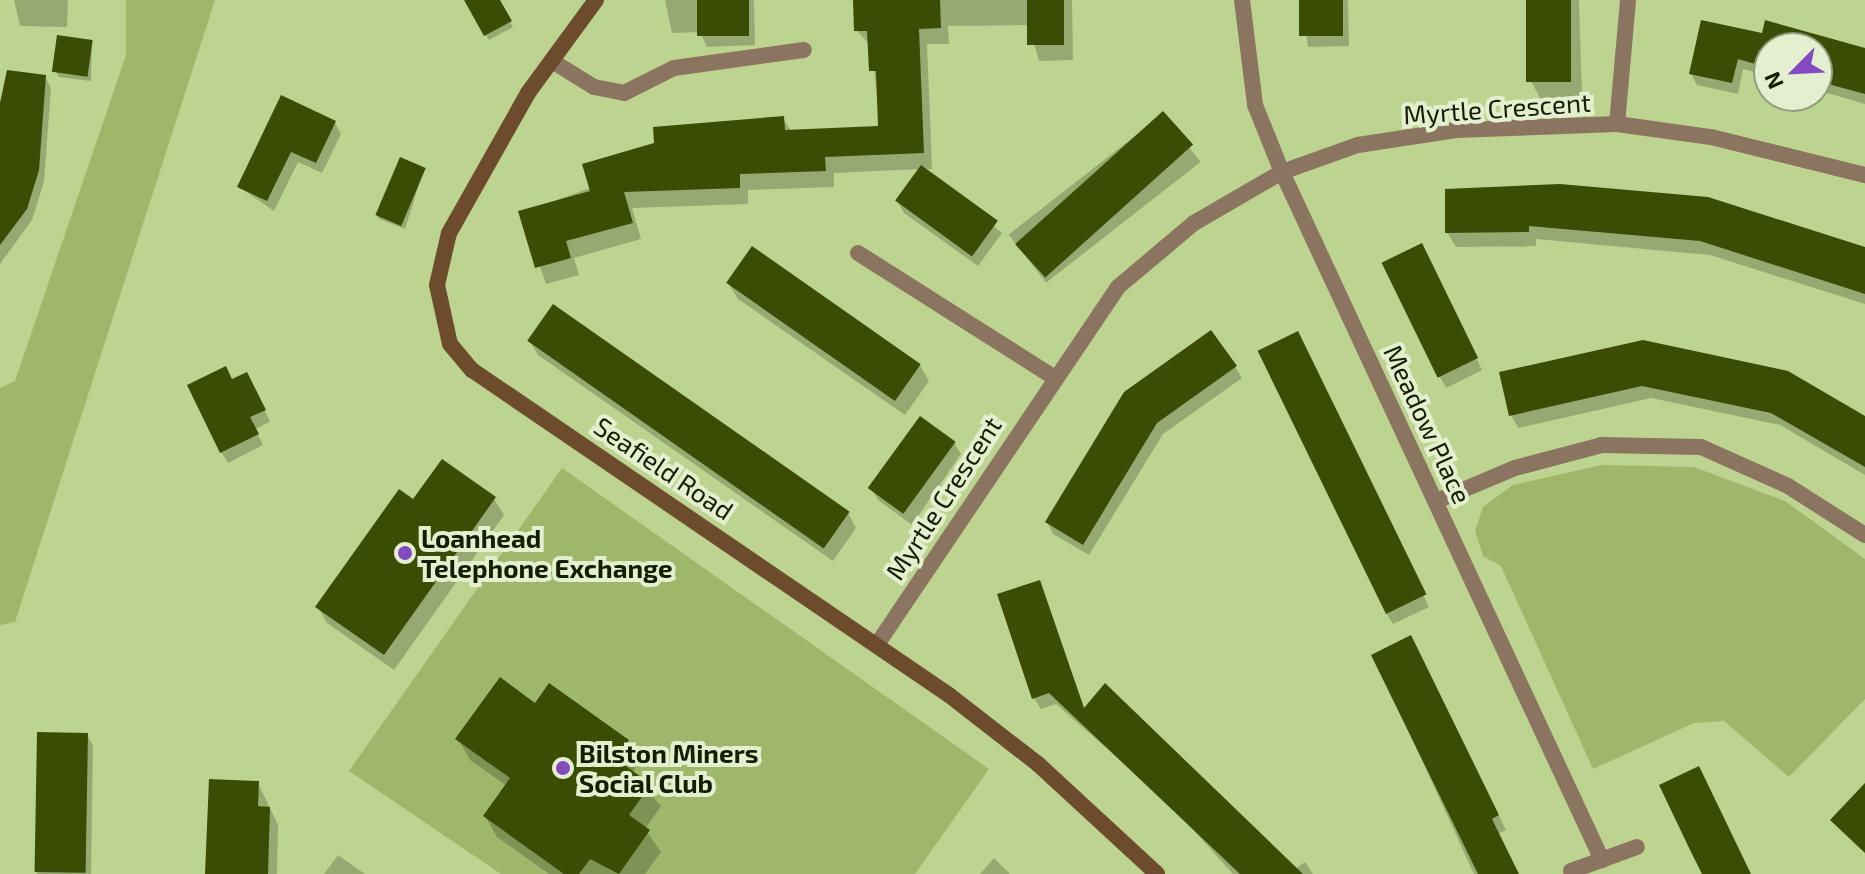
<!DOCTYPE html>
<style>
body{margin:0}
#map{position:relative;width:1865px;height:874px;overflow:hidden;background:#bdd490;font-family:"Exo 2",sans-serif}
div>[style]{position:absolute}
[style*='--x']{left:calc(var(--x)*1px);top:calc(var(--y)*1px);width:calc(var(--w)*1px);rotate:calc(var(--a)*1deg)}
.green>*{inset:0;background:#9fb76b}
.shadow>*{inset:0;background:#0003;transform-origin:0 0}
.building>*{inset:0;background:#3b4c04;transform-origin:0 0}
.street>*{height:16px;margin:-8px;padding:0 8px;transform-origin:8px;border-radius:8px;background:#8c7560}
.secondary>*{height:16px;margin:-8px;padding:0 8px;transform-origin:8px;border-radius:8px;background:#6d4c2e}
.dots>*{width:22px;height:22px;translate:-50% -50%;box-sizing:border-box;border:4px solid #e3efce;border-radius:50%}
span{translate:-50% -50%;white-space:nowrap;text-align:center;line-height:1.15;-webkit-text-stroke:8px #e3efce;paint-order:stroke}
.street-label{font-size:26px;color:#151d03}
.poi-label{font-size:26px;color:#151d03;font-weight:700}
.left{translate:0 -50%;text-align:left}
.north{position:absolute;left:1753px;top:32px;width:80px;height:80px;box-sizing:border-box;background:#e3efce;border:2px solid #919b7d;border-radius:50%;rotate:246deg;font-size:22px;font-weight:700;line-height:32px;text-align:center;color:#151d03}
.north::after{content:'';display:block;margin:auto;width:28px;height:36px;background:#844bc1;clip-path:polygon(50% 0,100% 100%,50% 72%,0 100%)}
</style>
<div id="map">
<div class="green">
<i style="clip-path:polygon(126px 0,215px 0,15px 622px,0 625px,0 388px,15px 381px,126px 55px)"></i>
<i style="clip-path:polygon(1602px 465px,1694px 467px,1785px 501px,1865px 559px,1865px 699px,1789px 777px,1724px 721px,1694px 723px,1593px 769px,1501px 566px,1483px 556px,1475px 531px,1483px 507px,1513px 485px)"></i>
<i style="clip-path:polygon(562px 468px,989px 769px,915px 874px,501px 874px,349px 771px)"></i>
</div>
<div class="shadow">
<i style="clip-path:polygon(14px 0,68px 0,67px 27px,20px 26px)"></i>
<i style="clip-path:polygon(466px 0,498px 0,513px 27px,489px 40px)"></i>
<i style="clip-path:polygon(665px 0,754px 0,755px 45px,707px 47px,700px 32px,672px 33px)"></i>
<i style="clip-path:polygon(855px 0,1072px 0,1073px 60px,1039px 61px,1029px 25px,948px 26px,949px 44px,927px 44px,932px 169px,922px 169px,1002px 233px,978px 266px,904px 213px,897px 201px,921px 169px,834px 173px,834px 187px,748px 190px,748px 204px,632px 208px,641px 239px,574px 258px,579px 275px,546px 284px,521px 213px,783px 118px,791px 131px,881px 128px,871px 46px,856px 30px)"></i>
<i style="clip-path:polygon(1301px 0,1348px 0,1349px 46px,1308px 47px)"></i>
<i style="clip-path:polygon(1528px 0,1579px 0,1582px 97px,1540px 98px,1531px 81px)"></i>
<i style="clip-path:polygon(1702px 22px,1865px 55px,1865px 104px,1817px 90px,1817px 48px,1769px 48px,1769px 76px,1743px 69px,1738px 94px,1697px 85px,1691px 74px)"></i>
<i style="clip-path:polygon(92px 41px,91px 81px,59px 77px,56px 72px)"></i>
<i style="clip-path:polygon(45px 77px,51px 88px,44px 182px,32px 220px,0 264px,0 105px)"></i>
<i style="clip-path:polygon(282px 98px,335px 123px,341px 134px,322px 173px,298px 162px,274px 211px,239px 187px)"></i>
<i style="left:1163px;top:114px;width:61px;height:196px;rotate:52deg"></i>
<i style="clip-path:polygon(424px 169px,405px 229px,379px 219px,376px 214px)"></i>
<i style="clip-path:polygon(1447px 190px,1865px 250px,1865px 304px,1710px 255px,1536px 239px,1536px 246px,1456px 247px,1447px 232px)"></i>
<i style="clip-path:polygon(1427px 257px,1482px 370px,1446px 388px,1440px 377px)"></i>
<i style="clip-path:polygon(728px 283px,919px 364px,929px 381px,905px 415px,738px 299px)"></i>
<i style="clip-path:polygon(530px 341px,848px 513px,856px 528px,833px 561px,538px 355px)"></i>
<i style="clip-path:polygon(1643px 342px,1865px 418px,1865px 475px,1780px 425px,1651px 398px,1518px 428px,1511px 415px)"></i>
<i style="clip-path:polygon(1303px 345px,1429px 607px,1393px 624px,1386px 613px)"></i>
<i style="clip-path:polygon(1235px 367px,1242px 378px,1163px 434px,1089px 555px,1053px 534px,1047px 522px,1125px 394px)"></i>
<i style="clip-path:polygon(232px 381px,253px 385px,270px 422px,255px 429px,263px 445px,228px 463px,221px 452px)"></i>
<i style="clip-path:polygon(954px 443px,961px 454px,912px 525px,878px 500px,872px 489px)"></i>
<i style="clip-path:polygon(494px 499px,504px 515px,394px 670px,327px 623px,318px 607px,414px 501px)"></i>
<i style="clip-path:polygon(1039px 582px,1085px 710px,1295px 869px,1305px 862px,1313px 874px,1233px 874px,1170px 804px,1056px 704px,1041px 709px,1034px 698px)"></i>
<i style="clip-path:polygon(1419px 652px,1506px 830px,1498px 834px,1518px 874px,1474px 874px,1374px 656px)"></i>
<i style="clip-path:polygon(536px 706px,628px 741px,640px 762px,632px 773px,661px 806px,645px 829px,661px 852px,645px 874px,549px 874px,497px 837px,485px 816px,507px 786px,470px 760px,458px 739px)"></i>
<i style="clip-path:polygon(39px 734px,87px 735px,93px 746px,91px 874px,37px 874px)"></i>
<i style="clip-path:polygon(258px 783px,278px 825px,277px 874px,207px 874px)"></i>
<i style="clip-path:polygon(338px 855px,365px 874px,324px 874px)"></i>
<i style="clip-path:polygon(994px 858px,1010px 874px,980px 874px)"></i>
</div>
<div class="building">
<i style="clip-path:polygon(464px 0,500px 0,512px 21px,484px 36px)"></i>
<i style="left:697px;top:0;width:52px;height:36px"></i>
<i style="clip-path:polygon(853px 0,940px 0,941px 28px,919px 29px,924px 153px,825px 157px,826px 171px,740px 174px,740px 188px,624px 192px,633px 223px,566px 241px,571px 258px,535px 268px,518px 211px,590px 191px,582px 164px,654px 143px,653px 127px,784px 116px,785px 130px,878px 126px,876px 71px,869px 71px,867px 31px,854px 31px)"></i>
<i style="left:1027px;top:0;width:37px;height:45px"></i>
<i style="left:1299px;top:0;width:44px;height:36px"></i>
<i style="left:1526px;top:0;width:45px;height:82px"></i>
<i style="clip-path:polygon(1701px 20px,1762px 33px,1765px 20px,1865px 48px,1865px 94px,1817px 81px,1817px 48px,1769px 48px,1769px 68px,1738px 59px,1732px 83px,1689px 74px)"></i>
<i style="left:57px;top:35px;width:36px;height:37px;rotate:8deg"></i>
<i style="clip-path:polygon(7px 70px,46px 75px,39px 170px,27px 209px,0 245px,0 103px)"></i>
<i style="clip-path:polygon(281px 95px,336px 121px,316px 163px,291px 152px,267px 201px,237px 187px)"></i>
<i style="left:1163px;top:111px;width:45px;height:199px;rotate:48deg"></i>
<i style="left:400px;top:157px;width:28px;height:63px;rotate:23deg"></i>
<i style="left:921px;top:165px;width:95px;height:44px;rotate:36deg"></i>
<i style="clip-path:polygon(1560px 184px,1708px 197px,1865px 247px,1865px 294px,1700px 241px,1529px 226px,1529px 232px,1445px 233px,1445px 189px)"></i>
<i style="left:1422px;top:243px;width:128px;height:45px;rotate:64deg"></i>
<i style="left:752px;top:246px;width:206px;height:45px;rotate:35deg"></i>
<i style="left:553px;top:304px;width:362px;height:45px;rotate:35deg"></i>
<i style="clip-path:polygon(1211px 330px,1237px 366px,1157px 423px,1083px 545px,1045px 522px,1124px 392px)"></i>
<i style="left:1298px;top:331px;width:293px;height:45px;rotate:64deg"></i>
<i style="clip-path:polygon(1643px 340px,1788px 371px,1865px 416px,1865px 467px,1771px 413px,1642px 386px,1509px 416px,1499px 372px)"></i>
<i style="clip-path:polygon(226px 366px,232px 379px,247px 372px,266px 410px,250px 417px,259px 434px,220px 453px,187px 385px)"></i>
<i style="left:920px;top:416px;width:44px;height:89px;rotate:36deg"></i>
<i style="clip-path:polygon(442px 459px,496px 497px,384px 655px,315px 607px,399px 489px,413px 499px)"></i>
<i style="clip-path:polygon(1040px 580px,1084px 708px,1105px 683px,1303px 874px,1240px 874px,1049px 693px,1032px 699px,997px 594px)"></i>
<i style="clip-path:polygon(1411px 635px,1499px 815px,1492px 819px,1519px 874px,1478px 874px,1371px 655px)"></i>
<i style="clip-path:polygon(500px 677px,535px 703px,549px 683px,629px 740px,616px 759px,651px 784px,629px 815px,650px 830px,619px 874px,590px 859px,579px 874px,564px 874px,483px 816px,510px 778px,455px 739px)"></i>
<i style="left:37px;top:732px;width:51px;height:140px;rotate:1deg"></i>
<i style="clip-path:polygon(1699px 766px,1751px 874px,1702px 874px,1691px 852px,1659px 785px)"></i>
<i style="clip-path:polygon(209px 779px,259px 781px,258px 806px,270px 807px,268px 874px,205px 874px)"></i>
<i style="clip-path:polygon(1865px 783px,1865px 853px,1830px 820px)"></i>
</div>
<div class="street">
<i style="--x:1242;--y:0;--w:106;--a:82.9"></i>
<i style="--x:1255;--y:105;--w:72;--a:68.1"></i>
<i style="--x:1282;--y:172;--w:759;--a:65.06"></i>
<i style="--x:552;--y:61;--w:49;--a:31.8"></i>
<i style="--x:594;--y:87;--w:31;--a:11"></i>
<i style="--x:624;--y:93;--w:56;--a:-26.6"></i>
<i style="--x:674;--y:68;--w:131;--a:-7.9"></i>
<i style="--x:1617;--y:124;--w:124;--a:-84.9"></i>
<i style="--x:858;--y:253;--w:230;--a:32.4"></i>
<i style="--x:1439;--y:500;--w:82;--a:-22.8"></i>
<i style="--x:1515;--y:468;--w:90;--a:-14.8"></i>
<i style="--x:1602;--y:445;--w:99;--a:1.2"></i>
<i style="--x:1701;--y:447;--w:95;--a:24.1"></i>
<i style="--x:1788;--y:486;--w:91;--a:32.5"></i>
<i style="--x:878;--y:643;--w:429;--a:-56"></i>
<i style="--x:1118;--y:287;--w:99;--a:-40.1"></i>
<i style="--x:1194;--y:223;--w:102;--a:-30.1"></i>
<i style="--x:1282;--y:172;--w:81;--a:-19.6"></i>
<i style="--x:1358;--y:145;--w:99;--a:-8.7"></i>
<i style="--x:1456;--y:130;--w:161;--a:-2.1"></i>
<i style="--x:1617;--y:124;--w:95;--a:7.9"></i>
<i style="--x:1711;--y:137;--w:159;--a:13.9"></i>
<i style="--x:1571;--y:871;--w:70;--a:-20"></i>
</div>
<div class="secondary">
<i style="--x:596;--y:0;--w:115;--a:126.2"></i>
<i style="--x:528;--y:93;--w:161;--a:119.4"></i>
<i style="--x:449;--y:233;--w:53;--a:103"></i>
<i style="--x:437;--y:285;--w:60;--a:77.6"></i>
<i style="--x:450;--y:344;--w:34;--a:50"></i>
<i style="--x:472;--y:370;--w:577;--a:34.27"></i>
<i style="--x:949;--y:695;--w:113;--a:37.8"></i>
<i style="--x:1038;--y:764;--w:162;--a:42.7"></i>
</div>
<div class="dots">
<i style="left:405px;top:553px;background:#844bc1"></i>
<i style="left:563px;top:768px;background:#844bc1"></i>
</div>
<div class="street-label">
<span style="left:1497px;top:108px;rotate:-4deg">Myrtle Crescent</span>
<span style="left:1428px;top:424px;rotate:65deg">Meadow Place</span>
<span style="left:664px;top:468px;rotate:34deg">Seafield Road</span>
<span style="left:943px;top:498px;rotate:-57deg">Myrtle Crescent</span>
</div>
<div class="poi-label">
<span class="left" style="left:421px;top:553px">Loanhead<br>Telephone Exchange</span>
<span class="left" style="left:579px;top:768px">Bilston Miners<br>Social Club</span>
</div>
<div class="north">N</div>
</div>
